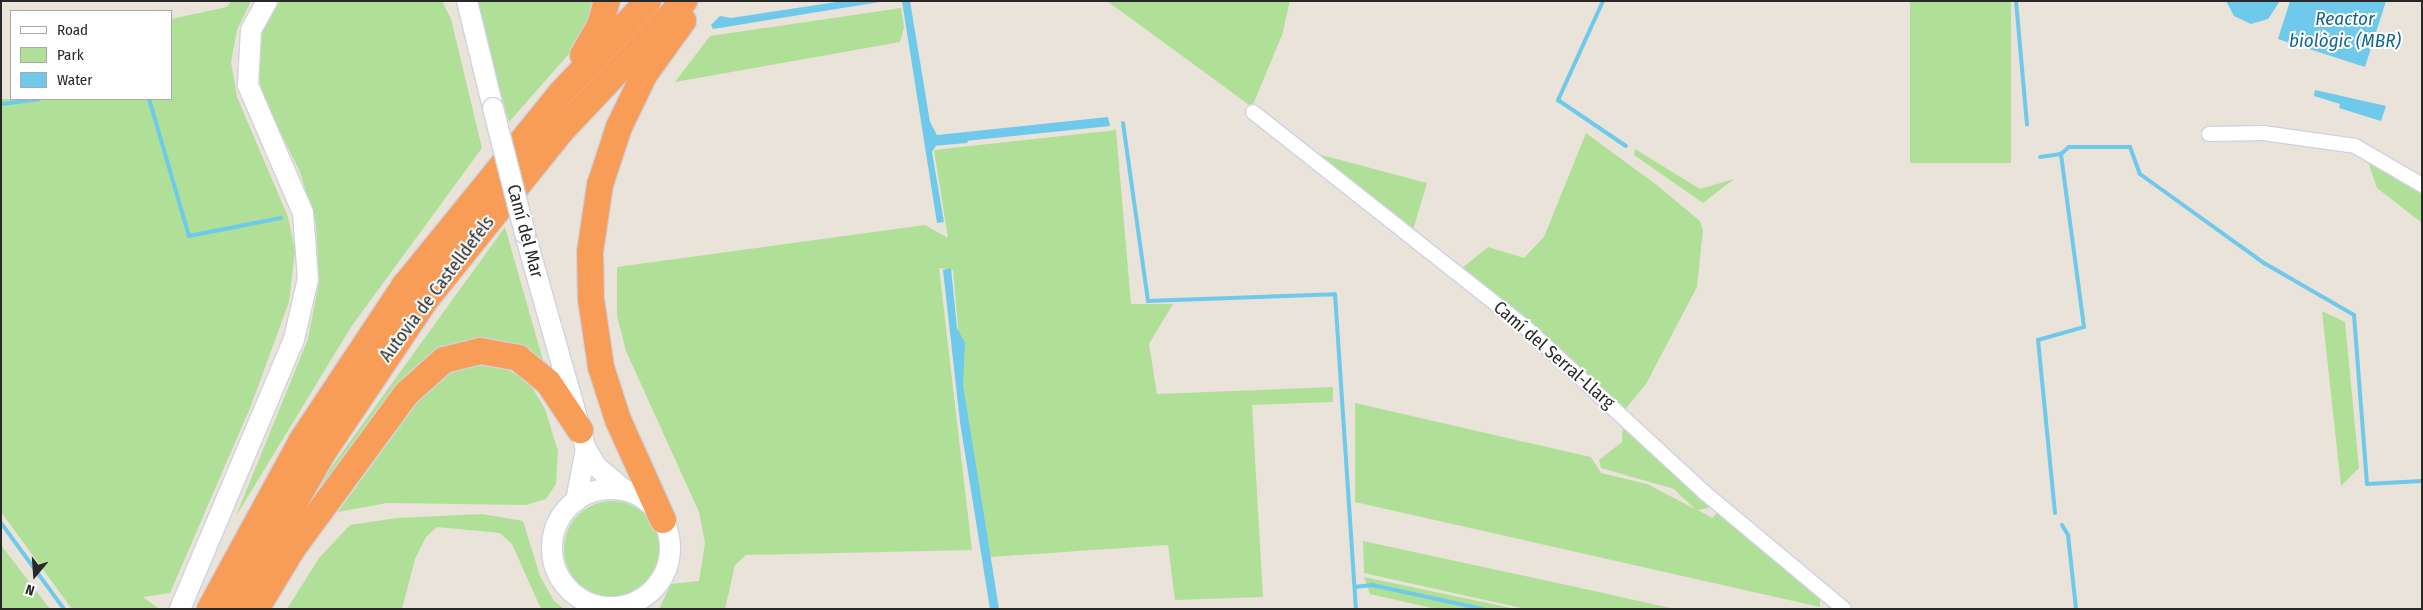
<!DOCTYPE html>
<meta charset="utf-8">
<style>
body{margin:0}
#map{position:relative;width:2423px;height:610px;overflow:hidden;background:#eae3da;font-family:"Fira Sans Condensed",sans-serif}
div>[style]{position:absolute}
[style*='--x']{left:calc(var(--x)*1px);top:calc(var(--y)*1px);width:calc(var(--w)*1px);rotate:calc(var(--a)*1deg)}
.green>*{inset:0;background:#b0df97;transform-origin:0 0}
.round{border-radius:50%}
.water>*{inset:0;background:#6fc9ea}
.stream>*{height:4px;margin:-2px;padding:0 2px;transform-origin:2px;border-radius:2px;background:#6fc9ea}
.roads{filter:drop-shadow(1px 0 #cfd2e1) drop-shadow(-1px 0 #cfd2e1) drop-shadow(0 1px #cfd2e1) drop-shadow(0 -1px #cfd2e1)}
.street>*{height:14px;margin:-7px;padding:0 7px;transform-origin:7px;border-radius:7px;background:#fff}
.secondary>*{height:20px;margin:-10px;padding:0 10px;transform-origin:10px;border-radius:10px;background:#fff}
.secondary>.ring{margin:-10px;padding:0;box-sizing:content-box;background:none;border:20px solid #fff;border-radius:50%}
.highway>*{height:26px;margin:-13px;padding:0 13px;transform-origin:13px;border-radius:13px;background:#f89d57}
.bridges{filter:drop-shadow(1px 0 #cfd2e1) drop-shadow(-1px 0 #cfd2e1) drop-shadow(0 1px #cfd2e1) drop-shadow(0 -1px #cfd2e1)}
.secondary-bridge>*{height:20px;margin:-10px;padding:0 10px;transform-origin:10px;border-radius:10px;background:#fff}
span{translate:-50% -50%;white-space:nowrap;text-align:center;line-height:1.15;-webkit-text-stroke:4px #fff;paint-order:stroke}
.street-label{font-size:18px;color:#282828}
.water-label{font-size:19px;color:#116692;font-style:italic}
.frame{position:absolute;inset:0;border:2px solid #282828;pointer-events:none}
.legend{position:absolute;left:10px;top:10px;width:162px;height:90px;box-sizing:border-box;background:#fff;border:1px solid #a9a9a9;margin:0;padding:6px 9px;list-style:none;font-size:15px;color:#282828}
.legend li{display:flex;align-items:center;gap:10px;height:25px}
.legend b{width:25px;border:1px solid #a9a9a9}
.north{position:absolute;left:10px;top:550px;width:50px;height:50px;-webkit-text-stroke:4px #fff;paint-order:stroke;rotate:198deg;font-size:14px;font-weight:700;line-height:20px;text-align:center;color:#282828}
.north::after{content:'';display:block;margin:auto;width:18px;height:22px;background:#282828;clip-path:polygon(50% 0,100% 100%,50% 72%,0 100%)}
</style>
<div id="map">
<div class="green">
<i style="clip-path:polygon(231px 1px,251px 1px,237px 30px,231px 62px,237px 97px,288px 217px,295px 251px,289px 302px,250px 408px,170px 593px,143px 597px,159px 609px,72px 609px,1px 512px,1px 99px,171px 99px,171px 19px,227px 7px)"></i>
<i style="clip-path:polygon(280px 1px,442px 1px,451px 19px,482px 148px,351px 327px,236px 516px,308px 339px,319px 282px,316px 224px,300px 172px,263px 97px,258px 71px,263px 29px)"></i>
<i style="clip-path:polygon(593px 1px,581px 40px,509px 122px,475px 1px)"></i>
<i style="clip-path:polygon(1107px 1px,1290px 1px,1282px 35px,1252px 107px)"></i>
<i style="left:1910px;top:1px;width:101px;height:162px"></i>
<i style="clip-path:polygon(901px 8px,904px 27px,900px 42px,675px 82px,710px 36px)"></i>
<i style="clip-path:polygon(1116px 130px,1131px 304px,1173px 304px,1149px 344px,1157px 394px,1333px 387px,1333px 402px,1252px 405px,1263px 597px,1175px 600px,1168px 545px,990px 557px,963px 384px,953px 270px,939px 268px,972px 550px,746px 555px,735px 565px,725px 609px,659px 609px,671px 584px,699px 581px,705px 543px,699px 512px,626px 351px,617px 316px,617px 267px,925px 225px,948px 238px,934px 150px)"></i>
<i style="clip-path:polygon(1586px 133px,1658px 186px,1700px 221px,1703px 230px,1697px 287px,1646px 384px,1623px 412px,1461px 269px,1488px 247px,1524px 258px,1544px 237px)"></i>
<i style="clip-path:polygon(1635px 149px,1700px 189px,1734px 179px,1703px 203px,1634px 155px)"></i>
<i style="clip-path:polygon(1314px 153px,1427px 183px,1413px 230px)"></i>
<i style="clip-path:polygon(2366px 156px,2422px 195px,2422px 223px,2377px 188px)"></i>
<i style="clip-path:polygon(505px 227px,544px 364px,456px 346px,259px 590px,325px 476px)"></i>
<i style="clip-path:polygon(2322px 311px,2345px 322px,2359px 468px,2341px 486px)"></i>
<i style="clip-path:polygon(467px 363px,495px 365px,536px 382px,533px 389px,545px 409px,558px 451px,556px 484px,546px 499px,526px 505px,387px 503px,338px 512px,435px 378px)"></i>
<i style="clip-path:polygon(1355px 403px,1591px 457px,1601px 473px,1647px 484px,1695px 509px,1674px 489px,1601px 468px,1599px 460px,1622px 442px,1623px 424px,1711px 502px,1708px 508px,1698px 510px,1712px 518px,1719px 511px,1820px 595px,1820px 607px,1355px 502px)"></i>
<i class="round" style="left:564px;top:501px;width:96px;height:96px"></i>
<i style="clip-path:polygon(482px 514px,523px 521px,540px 576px,554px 601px,564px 609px,541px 609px,512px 544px,500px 533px,437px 527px,426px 537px,415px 559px,402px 609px,287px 609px,319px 558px,350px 525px,397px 518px)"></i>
<i style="clip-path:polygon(1363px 541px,1576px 587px,1675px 609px,1526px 609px,1449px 592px,1364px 573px)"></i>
<i style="clip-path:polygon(1px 545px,50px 609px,1px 609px)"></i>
<i style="clip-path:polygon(1364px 577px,1516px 609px,1436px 609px,1370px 594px)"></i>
</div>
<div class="water">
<i style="clip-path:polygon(843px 1px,886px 1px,713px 29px,711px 25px,720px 16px,731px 18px)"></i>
<i style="clip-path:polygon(902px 1px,910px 1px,930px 122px,937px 135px,1108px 117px,1110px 126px,937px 144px,932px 152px,944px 222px,937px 223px)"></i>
<i style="clip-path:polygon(2226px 1px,2280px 1px,2268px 19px,2251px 24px,2234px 16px)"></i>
<i style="clip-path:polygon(2290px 1px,2386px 1px,2365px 67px,2278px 39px)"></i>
<i style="clip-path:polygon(2315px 90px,2386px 106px,2381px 121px,2339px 108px,2340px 104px,2314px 96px)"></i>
<i style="clip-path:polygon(951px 268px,957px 328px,965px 343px,963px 384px,999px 609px,990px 609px,960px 422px,943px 270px)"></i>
</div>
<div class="stream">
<i style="--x:1603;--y:1;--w:109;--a:114.4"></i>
<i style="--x:1558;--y:100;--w:82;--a:34.1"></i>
<i style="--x:2016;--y:1;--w:124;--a:84.9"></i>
<i style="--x:149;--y:99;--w:143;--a:73.7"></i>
<i style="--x:189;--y:236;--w:94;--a:-11.1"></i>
<i style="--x:1;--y:104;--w:38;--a:-7"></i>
<i style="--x:1123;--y:123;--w:180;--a:82"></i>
<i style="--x:1148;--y:301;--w:187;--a:-2.1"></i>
<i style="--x:1335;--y:294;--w:316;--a:86.2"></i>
<i style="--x:933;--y:144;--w:33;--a:-5"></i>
<i style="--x:2040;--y:157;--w:21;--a:-8"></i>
<i style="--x:2061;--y:154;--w:11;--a:-41"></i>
<i style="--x:2069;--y:147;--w:61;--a:0"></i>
<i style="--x:2130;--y:147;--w:29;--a:70"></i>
<i style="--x:2140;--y:174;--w:153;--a:35.7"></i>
<i style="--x:2264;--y:263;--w:104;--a:30"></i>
<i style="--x:2354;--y:315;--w:169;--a:85.6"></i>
<i style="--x:2367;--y:484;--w:55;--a:-3.1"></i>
<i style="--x:2055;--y:513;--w:174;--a:-95.6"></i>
<i style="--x:2038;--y:340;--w:48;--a:-15.8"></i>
<i style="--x:2084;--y:327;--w:175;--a:-97.6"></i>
<i style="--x:1;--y:523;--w:107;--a:53.8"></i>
<i style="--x:2062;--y:525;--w:12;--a:59"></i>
<i style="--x:2068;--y:535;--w:74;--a:83.8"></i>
<i style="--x:1355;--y:587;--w:17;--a:-7"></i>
<i style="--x:1372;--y:585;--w:114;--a:12.2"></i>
</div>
<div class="roads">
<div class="street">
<i style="--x:1253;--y:112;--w:345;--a:38.3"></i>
<i style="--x:1524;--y:326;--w:245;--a:42.7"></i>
<i style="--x:1704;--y:492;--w:182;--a:39.9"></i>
<i style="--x:2209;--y:134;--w:54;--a:-1.1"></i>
<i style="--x:2263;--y:133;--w:93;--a:8"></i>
<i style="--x:2355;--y:146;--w:78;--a:30.2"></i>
</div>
<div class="secondary">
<i style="--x:467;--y:1;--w:110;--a:76.3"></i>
<i style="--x:525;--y:234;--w:223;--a:74.2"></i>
<i style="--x:586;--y:449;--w:21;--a:59"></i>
<i style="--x:597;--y:467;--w:35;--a:40"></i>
<i class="ring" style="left:552px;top:489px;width:98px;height:98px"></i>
<i style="--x:576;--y:501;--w:53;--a:-79.1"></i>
<i style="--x:180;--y:609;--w:293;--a:-67.1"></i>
<i style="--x:294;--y:339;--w:62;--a:-76.9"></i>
<i style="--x:308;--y:279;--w:66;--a:-94.3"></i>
<i style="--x:303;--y:213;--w:139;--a:-113.3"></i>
<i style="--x:248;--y:85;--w:55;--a:-86.9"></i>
<i style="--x:251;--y:30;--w:33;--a:-61"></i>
</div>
<div class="highway">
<i style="--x:583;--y:55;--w:34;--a:-60"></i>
<i style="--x:600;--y:25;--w:25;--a:-74"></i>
<i style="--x:663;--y:520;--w:110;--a:-114.2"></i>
<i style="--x:618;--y:420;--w:56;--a:-107.8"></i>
<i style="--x:601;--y:367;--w:69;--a:-98.4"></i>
<i style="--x:591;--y:299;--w:47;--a:-91.2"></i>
<i style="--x:590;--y:252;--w:68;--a:-81.5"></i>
<i style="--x:600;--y:185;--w:61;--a:-71.9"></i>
<i style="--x:619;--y:127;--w:58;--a:-64.3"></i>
<i style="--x:644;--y:75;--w:67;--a:-54.2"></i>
<i style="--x:210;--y:609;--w:192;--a:-61.4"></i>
<i style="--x:302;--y:440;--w:186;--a:-56.4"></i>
<i style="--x:405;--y:285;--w:249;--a:-50.9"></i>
<i style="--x:562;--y:92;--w:125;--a:-46.6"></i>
<i style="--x:234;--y:609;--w:178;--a:-60.4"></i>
<i style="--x:322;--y:454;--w:188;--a:-56.1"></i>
<i style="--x:427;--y:298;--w:216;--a:-51.2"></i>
<i style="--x:562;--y:130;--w:178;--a:-46.6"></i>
<i style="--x:256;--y:609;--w:71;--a:-58.8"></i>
<i style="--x:293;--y:548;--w:191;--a:-53.7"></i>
<i style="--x:406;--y:394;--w:51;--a:-41.8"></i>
<i style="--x:444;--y:360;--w:37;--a:-14"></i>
<i style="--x:480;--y:351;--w:39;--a:10"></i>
<i style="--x:518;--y:358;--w:38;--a:39"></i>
<i style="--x:548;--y:382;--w:58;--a:56.3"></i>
</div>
</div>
<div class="bridges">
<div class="secondary-bridge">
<i style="--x:493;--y:108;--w:130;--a:75.7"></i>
</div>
</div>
<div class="street-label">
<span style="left:525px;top:231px;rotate:75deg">Camí del Mar</span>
<span style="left:437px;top:289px;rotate:-53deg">Autovia de Castelldefels</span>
<span style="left:1554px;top:355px;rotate:41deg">Camí del Serral-Llarg</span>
</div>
<div class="water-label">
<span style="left:2345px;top:30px">Reactor<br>biològic (MBR)</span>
</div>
<div class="frame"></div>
<ul class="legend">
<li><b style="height:6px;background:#fff"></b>Road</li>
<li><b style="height:14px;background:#b0df97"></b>Park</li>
<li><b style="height:14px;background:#6fc9ea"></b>Water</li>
</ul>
<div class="north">N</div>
</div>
